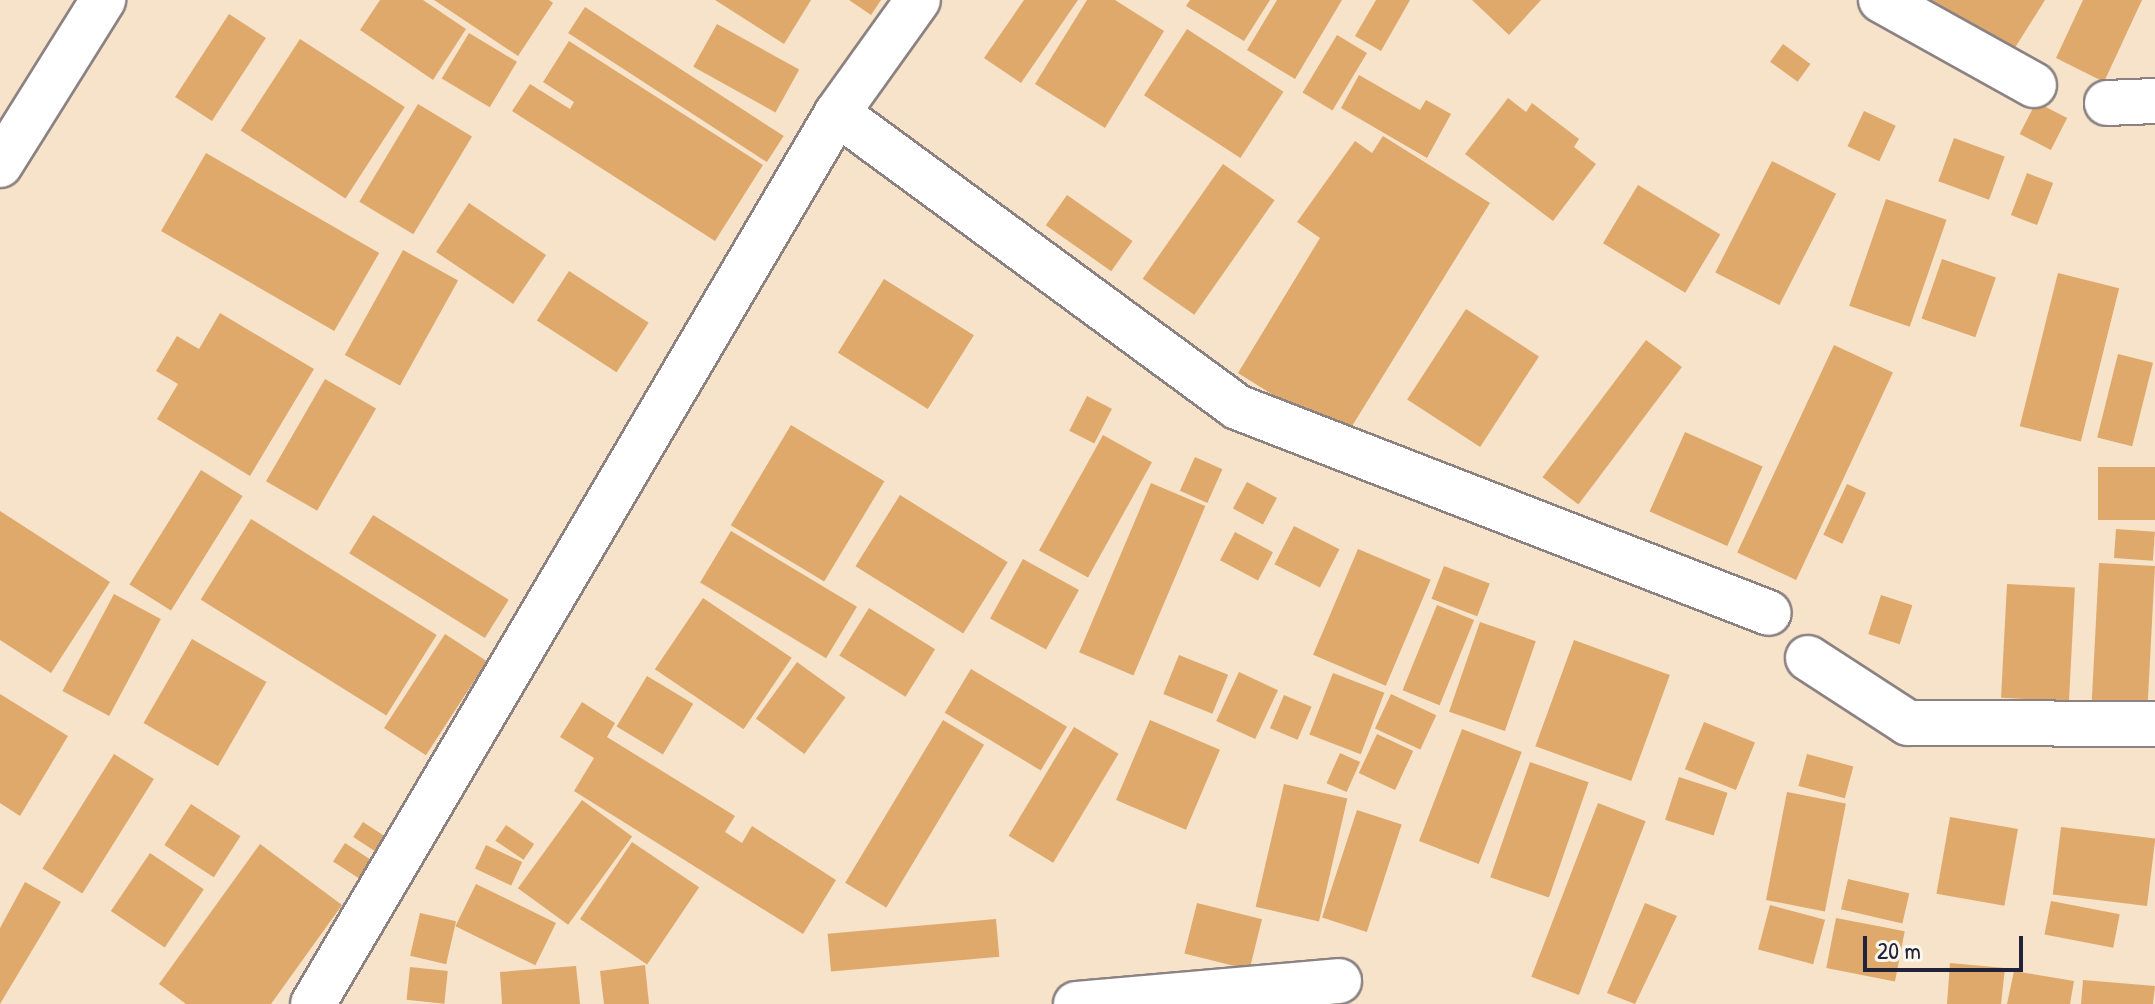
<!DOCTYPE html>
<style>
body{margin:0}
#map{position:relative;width:2155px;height:1004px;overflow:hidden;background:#f6e3ca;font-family:"Patrick Hand",sans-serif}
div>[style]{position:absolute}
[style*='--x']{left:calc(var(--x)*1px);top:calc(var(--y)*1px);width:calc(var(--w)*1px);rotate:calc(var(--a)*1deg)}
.building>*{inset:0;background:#dfa96c;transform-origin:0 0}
.roads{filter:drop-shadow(2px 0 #8c8282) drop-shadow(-2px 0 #8c8282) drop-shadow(0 2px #8c8282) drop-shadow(0 -2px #8c8282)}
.minor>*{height:44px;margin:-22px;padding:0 22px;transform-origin:22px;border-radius:22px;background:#fff}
span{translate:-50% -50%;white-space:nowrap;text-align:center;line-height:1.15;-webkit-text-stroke:6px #fbf7ec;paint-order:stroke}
.scale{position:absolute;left:1863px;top:936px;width:160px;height:36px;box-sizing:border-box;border:4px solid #22223b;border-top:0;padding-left:10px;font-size:24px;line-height:28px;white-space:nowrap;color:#22223b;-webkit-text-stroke:6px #fbf7ec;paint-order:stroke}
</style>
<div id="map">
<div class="building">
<i style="clip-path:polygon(380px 0,423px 0,466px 29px,433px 80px,360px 30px)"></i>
<i style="clip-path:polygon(434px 0,549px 0,553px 3px,518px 56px)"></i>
<i style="clip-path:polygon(715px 0,811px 0,784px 44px)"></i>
<i style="clip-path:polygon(849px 0,881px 0,871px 15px)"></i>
<i style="clip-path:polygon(1024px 0,1078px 0,1021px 83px,984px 58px)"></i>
<i style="clip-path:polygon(1087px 0,1115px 0,1164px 31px,1105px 128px,1035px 84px)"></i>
<i style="clip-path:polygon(1190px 0,1270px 0,1244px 41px,1186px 6px)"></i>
<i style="clip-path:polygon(1277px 0,1342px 0,1295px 79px,1247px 50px)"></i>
<i style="clip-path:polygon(1376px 0,1410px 0,1381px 51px,1355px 36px)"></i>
<i style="clip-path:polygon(1472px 0,1541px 0,1509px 35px)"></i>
<i style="clip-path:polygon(1914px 0,2045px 0,2006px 62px)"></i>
<i style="clip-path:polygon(2083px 0,2142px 0,2104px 82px,2056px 58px)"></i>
<i style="left:585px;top:7px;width:237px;height:31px;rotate:33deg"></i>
<i style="left:229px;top:14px;width:44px;height:99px;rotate:33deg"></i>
<i style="left:717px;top:24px;width:94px;height:49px;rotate:29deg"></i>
<i style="left:1187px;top:29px;width:115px;height:79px;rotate:33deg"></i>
<i style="left:469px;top:33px;width:56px;height:53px;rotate:31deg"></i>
<i style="left:1337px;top:35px;width:35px;height:67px;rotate:31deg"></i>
<i style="left:300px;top:39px;width:125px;height:109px;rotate:33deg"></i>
<i style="clip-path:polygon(569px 41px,763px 165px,715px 241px,512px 111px,530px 84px,570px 109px,574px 102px,543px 82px)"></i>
<i style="left:1783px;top:44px;width:34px;height:22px;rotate:36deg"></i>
<i style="clip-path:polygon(1359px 75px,1420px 110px,1426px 100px,1451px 114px,1427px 158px,1341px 108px)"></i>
<i style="clip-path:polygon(1508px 98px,1526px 112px,1532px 103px,1579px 139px,1574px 147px,1596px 164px,1553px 221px,1465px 154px)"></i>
<i style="left:2036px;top:102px;width:35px;height:36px;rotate:27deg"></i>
<i style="left:418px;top:104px;width:63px;height:114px;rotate:31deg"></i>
<i style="left:1864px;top:111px;width:35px;height:39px;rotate:25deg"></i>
<i style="clip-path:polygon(1383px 136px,1490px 203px,1344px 439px,1238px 373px,1320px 238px,1297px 222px,1355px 141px,1372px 153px)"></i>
<i style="left:1954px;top:138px;width:54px;height:46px;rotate:20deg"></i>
<i style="left:206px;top:153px;width:200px;height:90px;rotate:30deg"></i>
<i style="left:1772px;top:161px;width:72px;height:125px;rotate:27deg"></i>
<i style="left:1223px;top:164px;width:63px;height:140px;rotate:35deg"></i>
<i style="left:2027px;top:173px;width:28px;height:45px;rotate:21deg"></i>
<i style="left:1638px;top:185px;width:96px;height:68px;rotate:31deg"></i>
<i style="left:1067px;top:195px;width:80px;height:37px;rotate:35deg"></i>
<i style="left:1886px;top:199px;width:64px;height:113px;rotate:19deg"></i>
<i style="left:469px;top:203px;width:93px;height:59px;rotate:34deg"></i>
<i style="left:403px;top:250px;width:63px;height:120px;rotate:29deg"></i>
<i style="left:1942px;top:259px;width:57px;height:63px;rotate:19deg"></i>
<i style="left:569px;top:271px;width:95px;height:59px;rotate:33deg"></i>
<i style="left:2058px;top:273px;width:63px;height:158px;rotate:14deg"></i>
<i style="left:884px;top:279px;width:106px;height:87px;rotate:32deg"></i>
<i style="left:1466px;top:309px;width:87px;height:108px;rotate:33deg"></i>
<i style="clip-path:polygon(220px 313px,314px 369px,250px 476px,157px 419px,178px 384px,156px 371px,177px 336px,199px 349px)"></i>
<i style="left:1646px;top:340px;width:45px;height:172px;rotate:37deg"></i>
<i style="left:1834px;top:345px;width:65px;height:229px;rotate:25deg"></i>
<i style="left:2118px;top:354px;width:36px;height:86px;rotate:14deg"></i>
<i style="left:325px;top:379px;width:59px;height:118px;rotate:30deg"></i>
<i style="left:1087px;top:396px;width:28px;height:39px;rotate:27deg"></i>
<i style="left:791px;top:425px;width:109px;height:117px;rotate:31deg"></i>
<i style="left:1685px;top:432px;width:85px;height:87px;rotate:24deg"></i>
<i style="left:1103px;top:435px;width:56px;height:132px;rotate:29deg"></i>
<i style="left:1195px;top:457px;width:30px;height:37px;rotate:24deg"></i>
<i style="left:2098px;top:467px;width:57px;height:53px"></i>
<i style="left:201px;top:470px;width:49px;height:135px;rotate:32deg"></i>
<i style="left:1247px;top:482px;width:34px;height:30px;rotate:28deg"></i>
<i style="left:1151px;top:483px;width:59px;height:184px;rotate:23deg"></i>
<i style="left:1847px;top:484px;width:21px;height:56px;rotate:25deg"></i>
<i style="left:900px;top:495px;width:127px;height:84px;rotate:32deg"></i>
<i style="clip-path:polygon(0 511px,110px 582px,51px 673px,0 640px)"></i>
<i style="left:373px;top:515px;width:160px;height:45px;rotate:32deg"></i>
<i style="left:251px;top:519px;width:219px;height:95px;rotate:32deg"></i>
<i style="left:1294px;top:526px;width:51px;height:43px;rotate:27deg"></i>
<i style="left:2116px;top:529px;width:39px;height:29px;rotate:4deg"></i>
<i style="left:731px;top:531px;width:147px;height:60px;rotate:31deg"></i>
<i style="left:1235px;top:532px;width:43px;height:32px;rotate:28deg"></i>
<i style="left:1358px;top:549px;width:79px;height:115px;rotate:23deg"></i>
<i style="left:1023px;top:559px;width:64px;height:68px;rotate:29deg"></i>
<i style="left:2099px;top:563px;width:56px;height:147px;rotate:3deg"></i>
<i style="left:1444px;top:566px;width:49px;height:35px;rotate:21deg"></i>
<i style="left:2007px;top:584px;width:68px;height:114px;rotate:3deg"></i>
<i style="left:114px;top:594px;width:53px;height:110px;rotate:28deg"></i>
<i style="left:1881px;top:595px;width:33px;height:41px;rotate:18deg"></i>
<i style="left:703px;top:598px;width:107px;height:86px;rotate:34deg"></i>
<i style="left:1437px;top:605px;width:40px;height:92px;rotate:22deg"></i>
<i style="left:869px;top:608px;width:78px;height:56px;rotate:32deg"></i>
<i style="left:1480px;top:622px;width:59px;height:95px;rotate:19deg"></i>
<i style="left:445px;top:634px;width:50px;height:112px;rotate:33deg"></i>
<i style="left:192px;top:639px;width:86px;height:97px;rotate:30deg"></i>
<i style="left:1574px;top:640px;width:102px;height:113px;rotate:20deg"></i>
<i style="left:1179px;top:655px;width:53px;height:42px;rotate:22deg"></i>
<i style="left:797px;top:662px;width:60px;height:70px;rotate:36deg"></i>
<i style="left:971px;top:669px;width:112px;height:51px;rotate:31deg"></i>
<i style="left:1239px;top:672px;width:43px;height:54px;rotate:25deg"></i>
<i style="left:1333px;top:673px;width:55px;height:66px;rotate:21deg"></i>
<i style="left:647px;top:676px;width:54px;height:59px;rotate:31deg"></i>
<i style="clip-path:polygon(0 694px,68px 736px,20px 816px,0 803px)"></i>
<i style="left:1391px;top:694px;width:50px;height:38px;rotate:25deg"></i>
<i style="left:1284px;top:695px;width:30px;height:36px;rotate:23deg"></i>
<i style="clip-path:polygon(582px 702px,615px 723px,607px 737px,735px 816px,725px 832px,742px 843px,752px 826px,836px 880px,803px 934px,574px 791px,594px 758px,560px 737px)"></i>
<i style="left:943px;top:720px;width:48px;height:190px;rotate:31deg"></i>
<i style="left:1150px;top:720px;width:76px;height:87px;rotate:23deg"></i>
<i style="left:1704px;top:722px;width:55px;height:51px;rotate:22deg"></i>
<i style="left:1074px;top:727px;width:52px;height:127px;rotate:31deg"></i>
<i style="left:1462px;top:729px;width:64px;height:120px;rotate:21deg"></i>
<i style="left:1377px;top:734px;width:40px;height:43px;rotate:25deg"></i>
<i style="left:1340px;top:753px;width:22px;height:33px;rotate:24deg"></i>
<i style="left:114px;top:754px;width:47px;height:135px;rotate:32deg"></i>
<i style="left:1807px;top:754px;width:48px;height:33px;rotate:15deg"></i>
<i style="left:1530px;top:762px;width:62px;height:122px;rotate:19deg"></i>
<i style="left:1679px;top:777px;width:51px;height:45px;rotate:18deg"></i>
<i style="left:1284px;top:784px;width:65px;height:126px;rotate:13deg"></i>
<i style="left:1787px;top:792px;width:60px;height:110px;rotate:11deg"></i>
<i style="left:582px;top:800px;width:62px;height:109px;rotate:36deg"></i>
<i style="left:1598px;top:803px;width:51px;height:186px;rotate:21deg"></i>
<i style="left:191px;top:804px;width:59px;height:49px;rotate:33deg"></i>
<i style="left:1357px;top:810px;width:47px;height:113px;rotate:18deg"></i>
<i style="left:1950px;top:817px;width:69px;height:78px;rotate:10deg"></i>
<i style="left:363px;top:822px;width:27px;height:18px;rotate:33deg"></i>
<i style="left:506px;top:825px;width:34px;height:19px;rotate:34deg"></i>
<i style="left:2061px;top:827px;width:95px;height:68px;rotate:7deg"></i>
<i style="left:632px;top:842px;width:81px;height:93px;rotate:34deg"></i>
<i style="left:345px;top:843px;width:40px;height:22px;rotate:33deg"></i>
<i style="clip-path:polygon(260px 844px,342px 905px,271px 1004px,186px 1004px,159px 984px)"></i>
<i style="left:486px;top:845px;width:40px;height:26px;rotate:25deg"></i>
<i style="left:150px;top:853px;width:65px;height:70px;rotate:34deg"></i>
<i style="left:1848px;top:879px;width:63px;height:31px;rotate:13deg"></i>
<i style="clip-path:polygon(25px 882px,61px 902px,0 1004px,0 928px)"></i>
<i style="left:476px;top:884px;width:89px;height:47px;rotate:26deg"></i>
<i style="left:2051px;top:901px;width:70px;height:34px;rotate:11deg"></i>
<i style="left:1197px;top:903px;width:67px;height:52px;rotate:14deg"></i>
<i style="clip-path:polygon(1645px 903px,1677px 916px,1635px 1004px,1607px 993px)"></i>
<i style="left:1770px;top:905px;width:57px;height:46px;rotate:15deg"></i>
<i style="left:420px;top:913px;width:37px;height:44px;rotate:13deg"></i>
<i style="left:1836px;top:918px;width:70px;height:51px;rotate:11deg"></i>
<i style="left:996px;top:919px;width:38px;height:169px;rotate:85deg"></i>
<i style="clip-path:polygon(1950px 963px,2005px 968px,2001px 1004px,1947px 1004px)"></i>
<i style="clip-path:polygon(645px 965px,649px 1004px,604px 1004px,600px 971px)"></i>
<i style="clip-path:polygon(576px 966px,580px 1004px,502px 1004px,500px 972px)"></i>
<i style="left:410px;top:967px;width:38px;height:33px;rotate:6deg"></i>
<i style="clip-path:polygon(2014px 971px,2074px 981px,2070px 1004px,2007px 1004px)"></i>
<i style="clip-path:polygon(2083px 980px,2155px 986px,2153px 1004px,2081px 1004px)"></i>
</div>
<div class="roads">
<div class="minor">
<i style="--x:1881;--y:0;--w:175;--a:29.1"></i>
<i style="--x:2107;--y:103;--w:48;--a:-2.4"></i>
<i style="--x:837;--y:113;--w:496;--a:36.3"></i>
<i style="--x:1237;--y:407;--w:570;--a:21.17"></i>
<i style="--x:0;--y:165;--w:195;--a:-58"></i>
<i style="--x:1808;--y:658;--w:119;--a:33"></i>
<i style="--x:1908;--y:723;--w:247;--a:0.2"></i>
<i style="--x:313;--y:1004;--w:1034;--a:-59.54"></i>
<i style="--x:837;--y:113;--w:139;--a:-54.4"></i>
<i style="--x:1076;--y:1004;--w:264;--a:-5"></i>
</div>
</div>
<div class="scale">20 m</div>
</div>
